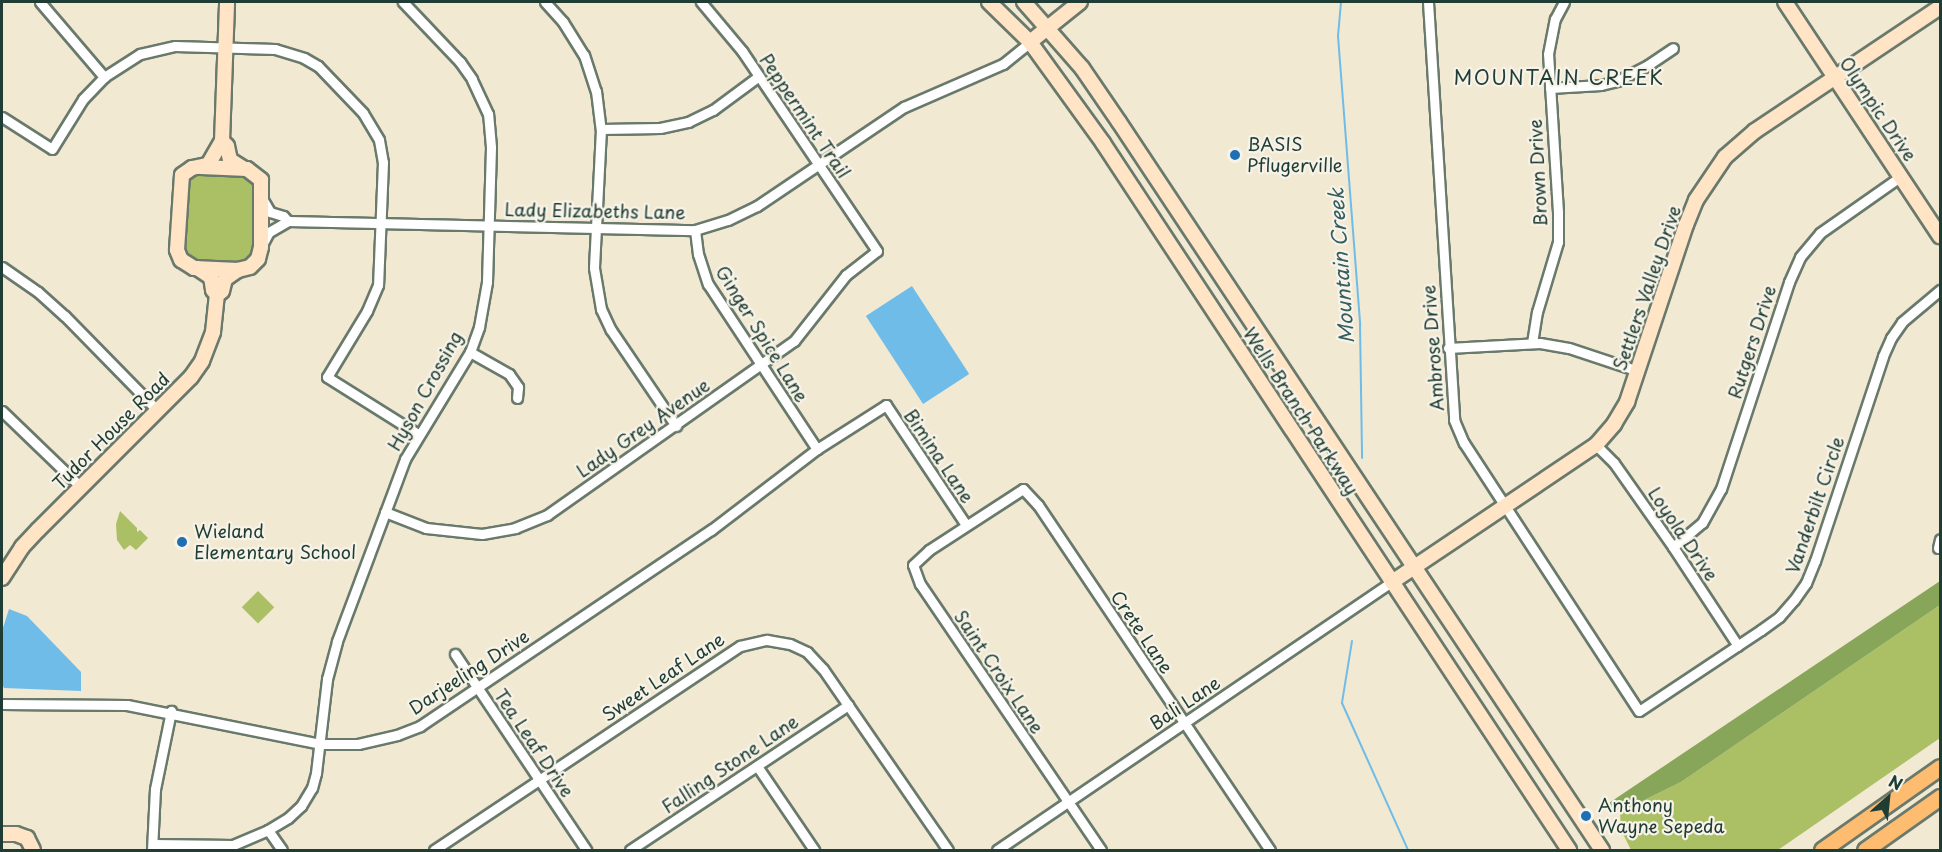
<!DOCTYPE html>
<style>
body{margin:0}
#map{position:relative;width:1942px;height:852px;overflow:hidden;background:#f2e9d3;font-family:"Playpen Sans",sans-serif}
div>[style]{position:absolute}
[style*='--x']{left:calc(var(--x)*1px);top:calc(var(--y)*1px);width:calc(var(--w)*1px);rotate:calc(var(--a)*1deg)}
.green>*{inset:0;background:#abbf64;transform-origin:0 0}
.forest>*{inset:0;background:#88a65a}
.water>*{inset:0;background:#6fbce9;transform-origin:0 0}
.stream>*{height:2px;margin:-1px;padding:0 1px;transform-origin:1px;border-radius:1px;background:#6fbce9}
.roads{filter:drop-shadow(2px 0 #69796c) drop-shadow(-2px 0 #69796c) drop-shadow(0 2px #69796c) drop-shadow(0 -2px #69796c)}
.street>*{height:9px;margin:-4.5px;padding:0 4.5px;transform-origin:4.5px;border-radius:4.5px;background:#fff}
.secondary>*{height:14px;margin:-7px;padding:0 7px;transform-origin:7px;border-radius:7px;background:#ffe4c6}
.primary>*{height:15px;margin:-7.5px;padding:0 7.5px;transform-origin:7.5px;border-radius:7.5px;background:#febc70}
.dots>*{width:16px;height:16px;translate:-50% -50%;box-sizing:border-box;border:3px solid #f7f3e8;border-radius:50%}
span{translate:-50% -50%;white-space:nowrap;text-align:center;line-height:1.15;-webkit-text-stroke:4.5px #f7f3e8;paint-order:stroke}
.street-label{font-size:18px;color:#1f3d34}
.poi-label{font-size:18px;color:#1f3d34}
.left{translate:0 -50%;text-align:left}
.neighbourhood-label{font-size:20px;color:#1f3d34;letter-spacing:1.5px}
.water-label{font-size:20px;color:#335d61;font-style:italic}
.frame{position:absolute;inset:0;border:3px solid #1f3d34;pointer-events:none}
.north{position:absolute;left:1858px;top:768px;width:60px;height:60px;-webkit-text-stroke:4px #f7f3e8;paint-order:stroke;rotate:27deg;font-size:16px;font-weight:700;line-height:24px;text-align:center;color:#1f3d34}
.north::after{content:'';display:block;margin:auto;width:21px;height:27px;background:#1f3d34;clip-path:polygon(50% 0,100% 100%,50% 72%,0 100%)}
</style>
<div id="map">
<div class="green">
<i style="clip-path:polygon(200px 173px,247px 176px,255px 182px,253px 252px,246px 261px,196px 261px,186px 254px,187px 180px,193px 174px)"></i>
<i style="clip-path:polygon(120px 511px,137px 528px,137px 532px,140px 530px,148px 538px,136px 550px,130px 545px,124px 550px,117px 540px,116px 524px)"></i>
<i style="left:258px;top:591px;width:23px;height:23px;rotate:45deg"></i>
<i style="clip-path:polygon(1940px 605px,1940px 738px,1778px 850px,1631px 850px,1621px 830px,1620px 812px,1681px 782px)"></i>
</div>
<div class="forest">
<i style="clip-path:polygon(1940px 581px,1940px 605px,1681px 782px,1620px 812px,1603px 807px)"></i>
</div>
<div class="water">
<i style="left:912px;top:286px;width:105px;height:55px;rotate:57deg"></i>
<i style="clip-path:polygon(9px 609px,27px 616px,81px 672px,81px 691px,4px 688px,2px 684px,2px 631px)"></i>
</div>
<div class="stream">
<i style="--x:1341;--y:2;--w:34;--a:95"></i>
<i style="--x:1338;--y:36;--w:290;--a:85.6"></i>
<i style="--x:1360;--y:325;--w:133;--a:89.1"></i>
<i style="--x:1352;--y:641;--w:63;--a:99.2"></i>
<i style="--x:1342;--y:703;--w:161;--a:65.8"></i>
</div>
<div class="roads">
<div class="street">
<i style="--x:40;--y:2;--w:99;--a:49.5"></i>
<i style="--x:545;--y:2;--w:27;--a:48"></i>
<i style="--x:563;--y:22;--w:39;--a:58"></i>
<i style="--x:584;--y:55;--w:38;--a:72"></i>
<i style="--x:596;--y:91;--w:38;--a:83"></i>
<i style="--x:601;--y:129;--w:139;--a:92.9"></i>
<i style="--x:594;--y:268;--w:42;--a:80.3"></i>
<i style="--x:601;--y:309;--w:23;--a:65"></i>
<i style="--x:611;--y:330;--w:116;--a:55.9"></i>
<i style="--x:1428;--y:2;--w:419;--a:86.4"></i>
<i style="--x:1454;--y:420;--w:25;--a:67"></i>
<i style="--x:1464;--y:443;--w:320;--a:56.9"></i>
<i style="--x:1639;--y:711;--w:146;--a:-33.6"></i>
<i style="--x:1761;--y:630;--w:22;--a:-36"></i>
<i style="--x:1779;--y:617;--w:23;--a:-49"></i>
<i style="--x:1794;--y:600;--w:21;--a:-55"></i>
<i style="--x:1806;--y:583;--w:24;--a:-68"></i>
<i style="--x:1815;--y:561;--w:216;--a:-71.6"></i>
<i style="--x:1883;--y:356;--w:20;--a:-66"></i>
<i style="--x:1891;--y:338;--w:19;--a:-55"></i>
<i style="--x:1902;--y:322;--w:50;--a:-40.1"></i>
<i style="--x:1550;--y:88;--w:51;--a:-3.4"></i>
<i style="--x:1601;--y:85;--w:16;--a:-14"></i>
<i style="--x:1617;--y:81;--w:35;--a:-27"></i>
<i style="--x:1648;--y:65;--w:30;--a:-34"></i>
<i style="--x:2;--y:117;--w:59;--a:32.6"></i>
<i style="--x:52;--y:149;--w:59;--a:-58.2"></i>
<i style="--x:83;--y:99;--w:30;--a:-46"></i>
<i style="--x:104;--y:77;--w:43;--a:-32.6"></i>
<i style="--x:140;--y:54;--w:36;--a:-13"></i>
<i style="--x:175;--y:46;--w:100;--a:1.7"></i>
<i style="--x:275;--y:49;--w:30;--a:17"></i>
<i style="--x:304;--y:58;--w:16;--a:30"></i>
<i style="--x:318;--y:66;--w:65;--a:46.2"></i>
<i style="--x:363;--y:113;--w:31;--a:59"></i>
<i style="--x:379;--y:140;--w:22;--a:80"></i>
<i style="--x:383;--y:162;--w:123;--a:92.3"></i>
<i style="--x:378;--y:285;--w:28;--a:113"></i>
<i style="--x:367;--y:311;--w:77;--a:121.2"></i>
<i style="--x:327;--y:377;--w:107;--a:32.1"></i>
<i style="--x:601;--y:129;--w:59;--a:-1"></i>
<i style="--x:660;--y:128;--w:29;--a:-12"></i>
<i style="--x:688;--y:122;--w:28;--a:-26"></i>
<i style="--x:713;--y:110;--w:57;--a:-36.5"></i>
<i style="--x:263;--y:200;--w:14;--a:60"></i>
<i style="--x:270;--y:212;--w:14;--a:17"></i>
<i style="--x:283;--y:216;--w:7;--a:45"></i>
<i style="--x:288;--y:221;--w:407;--a:1.3"></i>
<i style="--x:695;--y:230;--w:34;--a:-17"></i>
<i style="--x:728;--y:220;--w:32;--a:-26"></i>
<i style="--x:757;--y:206;--w:177;--a:-34"></i>
<i style="--x:904;--y:107;--w:108;--a:-23.5"></i>
<i style="--x:1003;--y:64;--w:35;--a:-39"></i>
<i style="--x:695;--y:230;--w:24;--a:83"></i>
<i style="--x:698;--y:254;--w:32;--a:72"></i>
<i style="--x:708;--y:284;--w:198;--a:56.6"></i>
<i style="--x:262;--y:245;--w:15;--a:-62"></i>
<i style="--x:269;--y:232;--w:22;--a:-30"></i>
<i style="--x:2;--y:267;--w:44;--a:34.8"></i>
<i style="--x:38;--y:292;--w:36;--a:42"></i>
<i style="--x:65;--y:316;--w:132;--a:45.6"></i>
<i style="--x:1532;--y:343;--w:31;--a:-81"></i>
<i style="--x:1537;--y:312;--w:73;--a:-73.3"></i>
<i style="--x:1558;--y:242;--w:30;--a:-90"></i>
<i style="--x:1558;--y:212;--w:158;--a:-93.6"></i>
<i style="--x:1548;--y:54;--w:36;--a:-79"></i>
<i style="--x:1555;--y:19;--w:19;--a:-62"></i>
<i style="--x:1448;--y:348;--w:92;--a:-3.1"></i>
<i style="--x:1540;--y:343;--w:29;--a:10"></i>
<i style="--x:1569;--y:348;--w:73;--a:18.4"></i>
<i style="--x:470;--y:352;--w:45;--a:29.4"></i>
<i style="--x:509;--y:374;--w:16;--a:55"></i>
<i style="--x:518;--y:387;--w:11;--a:95"></i>
<i style="--x:2;--y:411;--w:108;--a:43.9"></i>
<i style="--x:1596;--y:445;--w:25;--a:45"></i>
<i style="--x:1614;--y:463;--w:103;--a:54.9"></i>
<i style="--x:1673;--y:547;--w:118;--a:56.7"></i>
<i style="--x:385;--y:512;--w:44;--a:21.3"></i>
<i style="--x:426;--y:528;--w:56;--a:6.1"></i>
<i style="--x:482;--y:534;--w:34;--a:-10"></i>
<i style="--x:515;--y:528;--w:35;--a:-22"></i>
<i style="--x:547;--y:515;--w:302;--a:-35.2"></i>
<i style="--x:794;--y:341;--w:84;--a:-51.8"></i>
<i style="--x:846;--y:275;--w:39;--a:-38"></i>
<i style="--x:877;--y:251;--w:241;--a:-124"></i>
<i style="--x:742;--y:51;--w:64;--a:-129.9"></i>
<i style="--x:1673;--y:547;--w:38;--a:-40"></i>
<i style="--x:1702;--y:523;--w:39;--a:-61"></i>
<i style="--x:1721;--y:489;--w:218;--a:-71.8"></i>
<i style="--x:1789;--y:282;--w:27;--a:-66"></i>
<i style="--x:1800;--y:257;--w:31;--a:-50"></i>
<i style="--x:1820;--y:233;--w:99;--a:-35.1"></i>
<i style="--x:1938;--y:548;--w:9;--a:-77"></i>
<i style="--x:455;--y:654;--w:236;--a:56.2"></i>
<i style="--x:2;--y:704;--w:125;--a:0.5"></i>
<i style="--x:127;--y:705;--w:197;--a:11.4"></i>
<i style="--x:320;--y:744;--w:38;--a:0"></i>
<i style="--x:358;--y:744;--w:40;--a:-13"></i>
<i style="--x:397;--y:735;--w:25;--a:-21"></i>
<i style="--x:420;--y:726;--w:351;--a:-34"></i>
<i style="--x:711;--y:530;--w:133;--a:-37.4"></i>
<i style="--x:817;--y:449;--w:82;--a:-32.5"></i>
<i style="--x:886;--y:405;--w:144;--a:56.3"></i>
<i style="--x:757;--y:766;--w:102;--a:55.8"></i>
<i style="--x:268;--y:830;--w:24;--a:55"></i>
<i style="--x:153;--y:844;--w:80;--a:0.7"></i>
<i style="--x:233;--y:845;--w:38;--a:-23"></i>
<i style="--x:268;--y:830;--w:23;--a:-31"></i>
<i style="--x:288;--y:818;--w:18;--a:-43"></i>
<i style="--x:301;--y:806;--w:21;--a:-59"></i>
<i style="--x:312;--y:788;--w:16;--a:-75"></i>
<i style="--x:316;--y:773;--w:95;--a:-83.3"></i>
<i style="--x:327;--y:679;--w:39;--a:-75"></i>
<i style="--x:337;--y:641;--w:194;--a:-69.5"></i>
<i style="--x:405;--y:459;--w:125;--a:-58.7"></i>
<i style="--x:470;--y:352;--w:27;--a:-70"></i>
<i style="--x:479;--y:327;--w:46;--a:-79.9"></i>
<i style="--x:487;--y:282;--w:135;--a:-88.3"></i>
<i style="--x:491;--y:147;--w:33;--a:-95"></i>
<i style="--x:488;--y:114;--w:38;--a:-115"></i>
<i style="--x:472;--y:79;--w:21;--a:-125"></i>
<i style="--x:460;--y:62;--w:83;--a:-133.5"></i>
<i style="--x:152;--y:850;--w:61;--a:-87.2"></i>
<i style="--x:155;--y:789;--w:80;--a:-78.4"></i>
<i style="--x:434;--y:850;--w:368;--a:-33.7"></i>
<i style="--x:740;--y:646;--w:28;--a:-13"></i>
<i style="--x:767;--y:640;--w:23;--a:10"></i>
<i style="--x:790;--y:644;--w:19;--a:25"></i>
<i style="--x:807;--y:652;--w:23;--a:47"></i>
<i style="--x:823;--y:669;--w:220;--a:55.4"></i>
<i style="--x:630;--y:850;--w:262;--a:-33.6"></i>
<i style="--x:997;--y:850;--w:477;--a:-34.2"></i>
<i style="--x:1101;--y:850;--w:322;--a:-124.2"></i>
<i style="--x:920;--y:584;--w:20;--a:-110"></i>
<i style="--x:913;--y:565;--w:22;--a:-43"></i>
<i style="--x:929;--y:550;--w:112;--a:-33"></i>
<i style="--x:1023;--y:489;--w:22;--a:47"></i>
<i style="--x:1038;--y:505;--w:416;--a:56.1"></i>
</div>
<div class="secondary">
<i style="--x:989;--y:2;--w:57;--a:44.3"></i>
<i style="--x:1030;--y:42;--w:125;--a:54.1"></i>
<i style="--x:1103;--y:143;--w:847;--a:56.61"></i>
<i style="--x:1024;--y:2;--w:88;--a:48.7"></i>
<i style="--x:1082;--y:68;--w:65;--a:55.6"></i>
<i style="--x:1119;--y:122;--w:874;--a:56.44"></i>
<i style="--x:1785;--y:2;--w:281;--a:56.5"></i>
<i style="--x:1030;--y:42;--w:64;--a:-38.7"></i>
<i style="--x:222;--y:141;--w:7;--a:45"></i>
<i style="--x:227;--y:146;--w:14;--a:78"></i>
<i style="--x:230;--y:160;--w:15;--a:32"></i>
<i style="--x:201;--y:167;--w:46;--a:2.5"></i>
<i style="--x:247;--y:169;--w:18;--a:38"></i>
<i style="--x:261;--y:180;--w:67;--a:90"></i>
<i style="--x:261;--y:247;--w:12;--a:104"></i>
<i style="--x:258;--y:259;--w:11;--a:135"></i>
<i style="--x:250;--y:267;--w:12;--a:166"></i>
<i style="--x:238;--y:270;--w:44;--a:-177.4"></i>
<i style="--x:194;--y:268;--w:15;--a:-148"></i>
<i style="--x:181;--y:260;--w:11;--a:-112"></i>
<i style="--x:177;--y:250;--w:75;--a:-86.2"></i>
<i style="--x:182;--y:175;--w:12;--a:-35"></i>
<i style="--x:192;--y:168;--w:16;--a:-11"></i>
<i style="--x:208;--y:165;--w:28;--a:-60"></i>
<i style="--x:222;--y:141;--w:139;--a:-87.9"></i>
<i style="--x:197;--y:268;--w:17;--a:33"></i>
<i style="--x:211;--y:277;--w:13;--a:81"></i>
<i style="--x:213;--y:290;--w:6;--a:51"></i>
<i style="--x:2;--y:578;--w:37;--a:-57"></i>
<i style="--x:22;--y:547;--w:23;--a:-47"></i>
<i style="--x:38;--y:530;--w:216;--a:-45"></i>
<i style="--x:191;--y:377;--w:19;--a:-55"></i>
<i style="--x:202;--y:361;--w:31;--a:-69"></i>
<i style="--x:213;--y:332;--w:37;--a:-84"></i>
<i style="--x:217;--y:295;--w:6;--a:-39"></i>
<i style="--x:222;--y:291;--w:12;--a:-76"></i>
<i style="--x:225;--y:279;--w:16;--a:-35"></i>
<i style="--x:1392;--y:582;--w:246;--a:-33.9"></i>
<i style="--x:1596;--y:445;--w:28;--a:-49"></i>
<i style="--x:1614;--y:424;--w:26;--a:-59"></i>
<i style="--x:1627;--y:402;--w:187;--a:-71.6"></i>
<i style="--x:1686;--y:225;--w:27;--a:-68"></i>
<i style="--x:1696;--y:200;--w:52;--a:-56"></i>
<i style="--x:1725;--y:157;--w:40;--a:-41"></i>
<i style="--x:1755;--y:131;--w:223;--a:-33.8"></i>
<i style="--x:2;--y:834;--w:14;--a:0"></i>
<i style="--x:16;--y:834;--w:12;--a:20"></i>
<i style="--x:27;--y:838;--w:13;--a:63"></i>
</div>
<div class="primary">
<i style="--x:1822;--y:850;--w:144;--a:-35.1"></i>
<i style="--x:1865;--y:850;--w:92;--a:-35.2"></i>
</div>
</div>
<div class="dots">
<i style="left:1235px;top:155px;background:#1f6fb2"></i>
<i style="left:182px;top:542px;background:#1f6fb2"></i>
<i style="left:1586px;top:816px;background:#1f6fb2"></i>
</div>
<div class="street-label">
<span style="left:1878px;top:109px;rotate:56deg">Olympic Drive</span>
<span style="left:805px;top:116px;rotate:56deg">Peppermint Trail</span>
<span style="left:1538px;top:173px;rotate:-93deg">Brown Drive</span>
<span style="left:595px;top:211px;rotate:1deg">Lady Elizabeths Lane</span>
<span style="left:1647px;top:288px;rotate:-71deg">Settlers Valley Drive</span>
<span style="left:762px;top:334px;rotate:58deg">Ginger Spice Lane</span>
<span style="left:1752px;top:342px;rotate:-72deg">Rutgers Drive</span>
<span style="left:1433px;top:348px;rotate:-94deg">Ambrose Drive</span>
<span style="left:425px;top:391px;rotate:-61deg">Hyson Crossing</span>
<span style="left:1301px;top:411px;rotate:57deg">Wells Branch Parkway</span>
<span style="left:643px;top:428px;rotate:-35deg">Lady Grey Avenue</span>
<span style="left:111px;top:431px;rotate:-45deg">Tudor House Road</span>
<span style="left:939px;top:456px;rotate:56deg">Bimina Lane</span>
<span style="left:1815px;top:505px;rotate:-71deg">Vanderbilt Circle</span>
<span style="left:1683px;top:534px;rotate:56deg">Loyola Drive</span>
<span style="left:1142px;top:632px;rotate:56deg">Crete Lane</span>
<span style="left:469px;top:672px;rotate:-33deg">Darjeeling Drive</span>
<span style="left:999px;top:672px;rotate:56deg">Saint Croix Lane</span>
<span style="left:663px;top:677px;rotate:-34deg">Sweet Leaf Lane</span>
<span style="left:1185px;top:703px;rotate:-34deg">Bali Lane</span>
<span style="left:534px;top:743px;rotate:56deg">Tea Leaf Drive</span>
<span style="left:730px;top:764px;rotate:-34deg">Falling Stone Lane</span>
</div>
<div class="poi-label">
<span class="left" style="left:1247px;top:155px">BASIS<br>Pflugerville</span>
<span class="left" style="left:194px;top:542px">Wieland<br>Elementary School</span>
<span class="left" style="left:1598px;top:816px">Anthony<br>Wayne Sepeda</span>
</div>
<div class="neighbourhood-label">
<span style="left:1559px;top:77px">MOUNTAIN CREEK</span>
</div>
<div class="water-label">
<span style="left:1341px;top:266px;rotate:-94deg">Mountain Creek</span>
</div>
<div class="frame"></div>
<div class="north">N</div>
</div>
